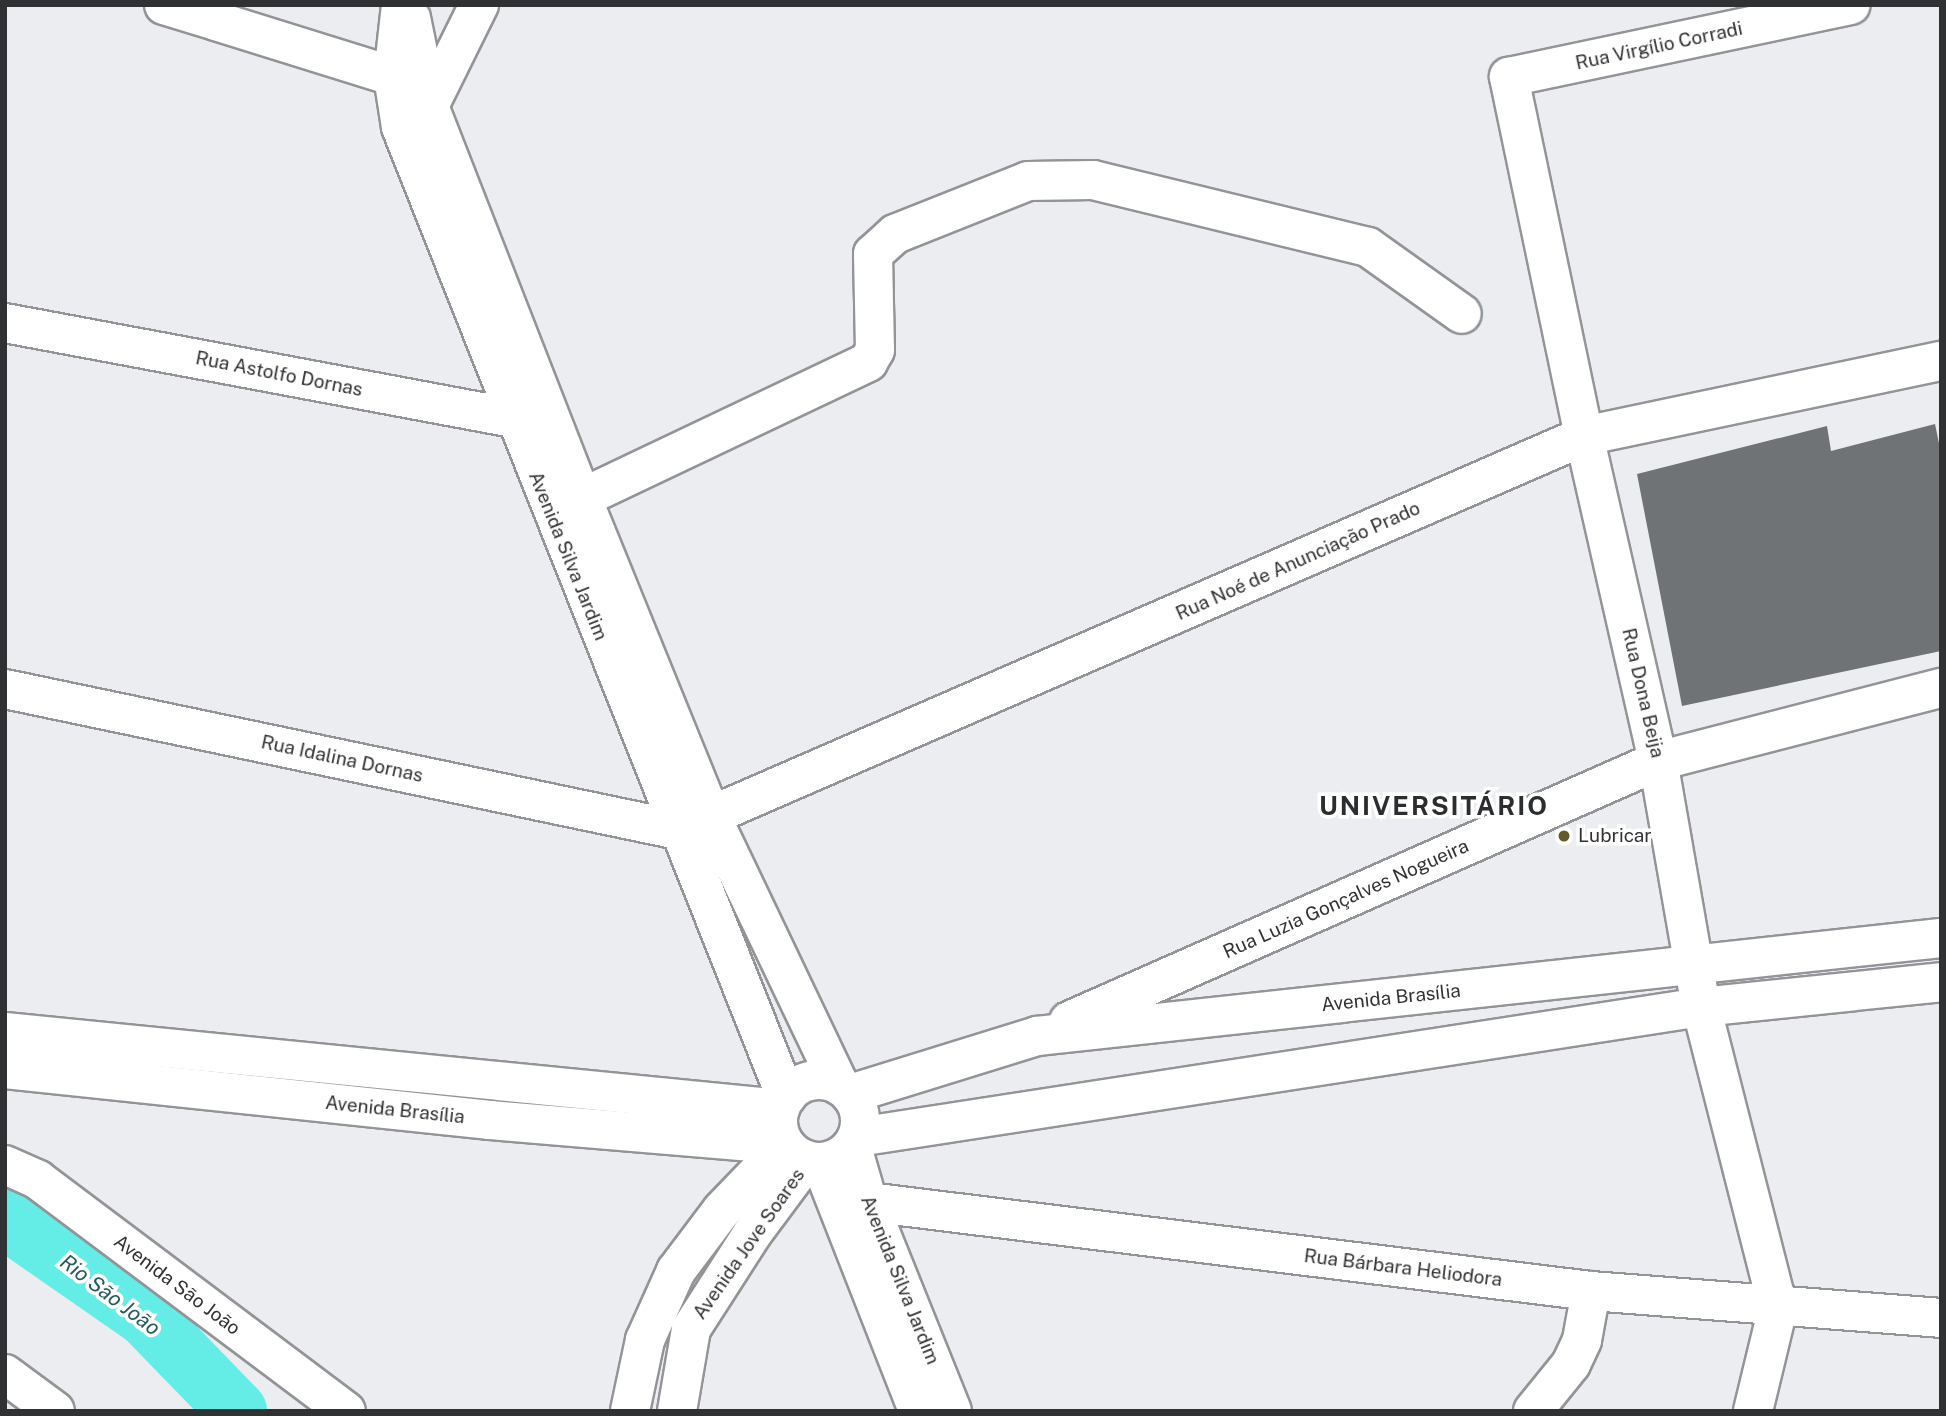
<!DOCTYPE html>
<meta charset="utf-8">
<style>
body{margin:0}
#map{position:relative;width:1946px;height:1416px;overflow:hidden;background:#ebedf1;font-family:"Public Sans",sans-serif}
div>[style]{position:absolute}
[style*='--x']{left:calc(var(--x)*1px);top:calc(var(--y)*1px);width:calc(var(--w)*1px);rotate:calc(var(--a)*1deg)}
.river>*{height:60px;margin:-30px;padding:0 30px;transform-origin:30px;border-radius:30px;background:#64ece6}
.building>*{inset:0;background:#6f7375}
.roads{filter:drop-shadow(2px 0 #929497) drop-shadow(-2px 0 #929497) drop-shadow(0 2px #929497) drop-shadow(0 -2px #929497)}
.minor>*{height:38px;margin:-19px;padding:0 19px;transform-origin:19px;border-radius:19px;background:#fff}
.major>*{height:38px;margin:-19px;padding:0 19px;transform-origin:19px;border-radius:19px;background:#fff}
.major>.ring{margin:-19px;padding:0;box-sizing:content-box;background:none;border:38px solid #fff;border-radius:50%}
.highway>*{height:38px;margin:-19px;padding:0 19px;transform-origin:19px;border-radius:19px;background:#fff}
.dots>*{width:19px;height:19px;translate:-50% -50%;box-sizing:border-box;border:4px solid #fff;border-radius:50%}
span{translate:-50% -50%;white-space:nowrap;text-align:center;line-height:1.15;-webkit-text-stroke:7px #fff;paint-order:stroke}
.street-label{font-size:19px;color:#303132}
.poi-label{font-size:19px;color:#303132}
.left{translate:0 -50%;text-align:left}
.water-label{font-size:21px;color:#235c5a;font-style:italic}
.district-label{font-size:26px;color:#2b2d2f;font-weight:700;letter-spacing:2px}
.frame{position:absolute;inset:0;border:7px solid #303132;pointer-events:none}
</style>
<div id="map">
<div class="river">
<i style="--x:5;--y:1219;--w:172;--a:34.8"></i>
<i style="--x:146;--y:1317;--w:131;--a:45.9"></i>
</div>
<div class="building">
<i style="clip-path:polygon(1935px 424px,1941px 453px,1941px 651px,1682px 706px,1637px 474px,1827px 426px,1831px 451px)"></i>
</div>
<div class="roads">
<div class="minor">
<i style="--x:164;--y:5;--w:54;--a:17.1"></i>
<i style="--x:5;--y:323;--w:549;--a:10.59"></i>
<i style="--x:582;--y:498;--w:317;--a:-25.4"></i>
<i style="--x:868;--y:362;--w:14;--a:-60"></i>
<i style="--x:875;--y:350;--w:96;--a:-91.2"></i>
<i style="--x:873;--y:254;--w:30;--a:-42"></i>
<i style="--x:895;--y:234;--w:143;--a:-21.7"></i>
<i style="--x:1028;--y:181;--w:65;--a:-0.9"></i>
<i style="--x:1093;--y:180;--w:283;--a:13.7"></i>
<i style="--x:1368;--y:247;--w:115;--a:35.5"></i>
<i style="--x:5;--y:689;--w:688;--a:11.83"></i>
<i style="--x:678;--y:830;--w:988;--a:-23.5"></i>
<i style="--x:1584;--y:436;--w:365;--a:-11.9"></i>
<i style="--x:1069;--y:1021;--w:644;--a:-23.82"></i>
<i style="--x:1658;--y:761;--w:292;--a:-14.5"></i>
<i style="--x:5;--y:1032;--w:779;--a:5.67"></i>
<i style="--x:5;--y:1069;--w:488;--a:6"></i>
<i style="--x:490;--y:1120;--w:296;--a:4.8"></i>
<i style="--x:850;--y:1094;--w:196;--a:-17.2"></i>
<i style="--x:1037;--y:1036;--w:909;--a:-6.19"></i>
<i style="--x:858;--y:1137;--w:853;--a:-8.77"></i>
<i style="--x:1701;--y:1007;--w:241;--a:-5.9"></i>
<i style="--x:852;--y:1147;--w:57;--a:73.8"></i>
<i style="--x:868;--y:1202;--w:225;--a:68.1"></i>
<i style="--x:821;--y:1163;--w:266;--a:68.6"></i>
<i style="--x:5;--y:1165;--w:36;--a:24"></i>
<i style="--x:38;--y:1180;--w:385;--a:36.9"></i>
<i style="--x:868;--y:1202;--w:728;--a:7.02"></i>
<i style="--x:1591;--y:1291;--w:351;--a:4.4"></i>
<i style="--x:5;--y:1374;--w:62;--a:36.5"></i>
<i style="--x:1533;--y:1411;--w:60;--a:-51"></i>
<i style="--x:1571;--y:1364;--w:26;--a:-65"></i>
<i style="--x:1582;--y:1340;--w:50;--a:-79.6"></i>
<i style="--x:1753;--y:1411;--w:106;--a:-76.4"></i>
<i style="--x:1778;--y:1308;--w:311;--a:-104.3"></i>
<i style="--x:1701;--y:1007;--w:250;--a:-99.9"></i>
<i style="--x:1658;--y:761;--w:333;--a:-102.8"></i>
<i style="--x:1584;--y:436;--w:367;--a:-101.8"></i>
<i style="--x:1509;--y:77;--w:349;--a:-11.9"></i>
</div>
<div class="major">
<i style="--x:401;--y:5;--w:71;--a:96.4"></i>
<i style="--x:393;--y:76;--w:52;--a:81.1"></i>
<i style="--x:401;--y:127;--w:1044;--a:68.35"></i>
<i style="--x:411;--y:18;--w:90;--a:78.4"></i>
<i style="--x:429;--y:106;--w:421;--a:68.7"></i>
<i style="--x:582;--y:498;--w:345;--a:67.9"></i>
<i style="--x:712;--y:818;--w:297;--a:64.5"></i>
<i class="ring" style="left:778px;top:1080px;width:44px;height:44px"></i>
<i style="--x:630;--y:1411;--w:73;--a:-78.1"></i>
<i style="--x:645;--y:1340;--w:76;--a:-65.8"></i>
<i style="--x:676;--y:1271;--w:76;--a:-53"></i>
<i style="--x:722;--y:1210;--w:66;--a:-46.2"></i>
<i style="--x:768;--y:1162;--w:24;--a:-35"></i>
<i style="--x:677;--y:1411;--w:83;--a:-80.3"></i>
<i style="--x:691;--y:1329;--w:113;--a:-57.3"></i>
<i style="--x:752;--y:1234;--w:92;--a:-53.4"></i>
</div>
<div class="highway">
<i style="--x:205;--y:5;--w:19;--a:55"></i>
<i style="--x:216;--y:21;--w:185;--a:17.3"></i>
<i style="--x:429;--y:106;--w:113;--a:-63.7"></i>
</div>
</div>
<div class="dots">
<i style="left:1564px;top:836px;background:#645b28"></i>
</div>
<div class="street-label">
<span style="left:1659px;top:46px;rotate:-12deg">Rua Virgílio Corradi</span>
<span style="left:279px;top:374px;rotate:11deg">Rua Astolfo Dornas</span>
<span style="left:568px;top:556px;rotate:68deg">Avenida Silva Jardim</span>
<span style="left:1298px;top:561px;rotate:-24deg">Rua Noé de Anunciação Prado</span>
<span style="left:1643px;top:693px;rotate:77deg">Rua Dona Beija</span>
<span style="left:342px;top:759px;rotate:12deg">Rua Idalina Dornas</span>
<span style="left:1346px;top:899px;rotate:-24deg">Rua Luzia Gonçalves Nogueira</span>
<span style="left:1391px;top:998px;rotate:-6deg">Avenida Brasília</span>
<span style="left:395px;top:1110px;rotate:6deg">Avenida Brasília</span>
<span style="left:749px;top:1244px;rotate:-55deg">Avenida Jove Soares</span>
<span style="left:1403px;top:1268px;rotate:7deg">Rua Bárbara Heliodora</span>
<span style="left:900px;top:1280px;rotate:68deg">Avenida Silva Jardim</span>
<span style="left:177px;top:1285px;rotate:37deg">Avenida São João</span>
</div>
<div class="poi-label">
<span class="left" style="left:1578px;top:836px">Lubricar</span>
</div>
<div class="water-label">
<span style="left:110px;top:1295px;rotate:37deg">Rio São João</span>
</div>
<div class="district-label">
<span style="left:1434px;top:806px">UNIVERSITÁRIO</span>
</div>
<div class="frame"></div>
</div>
